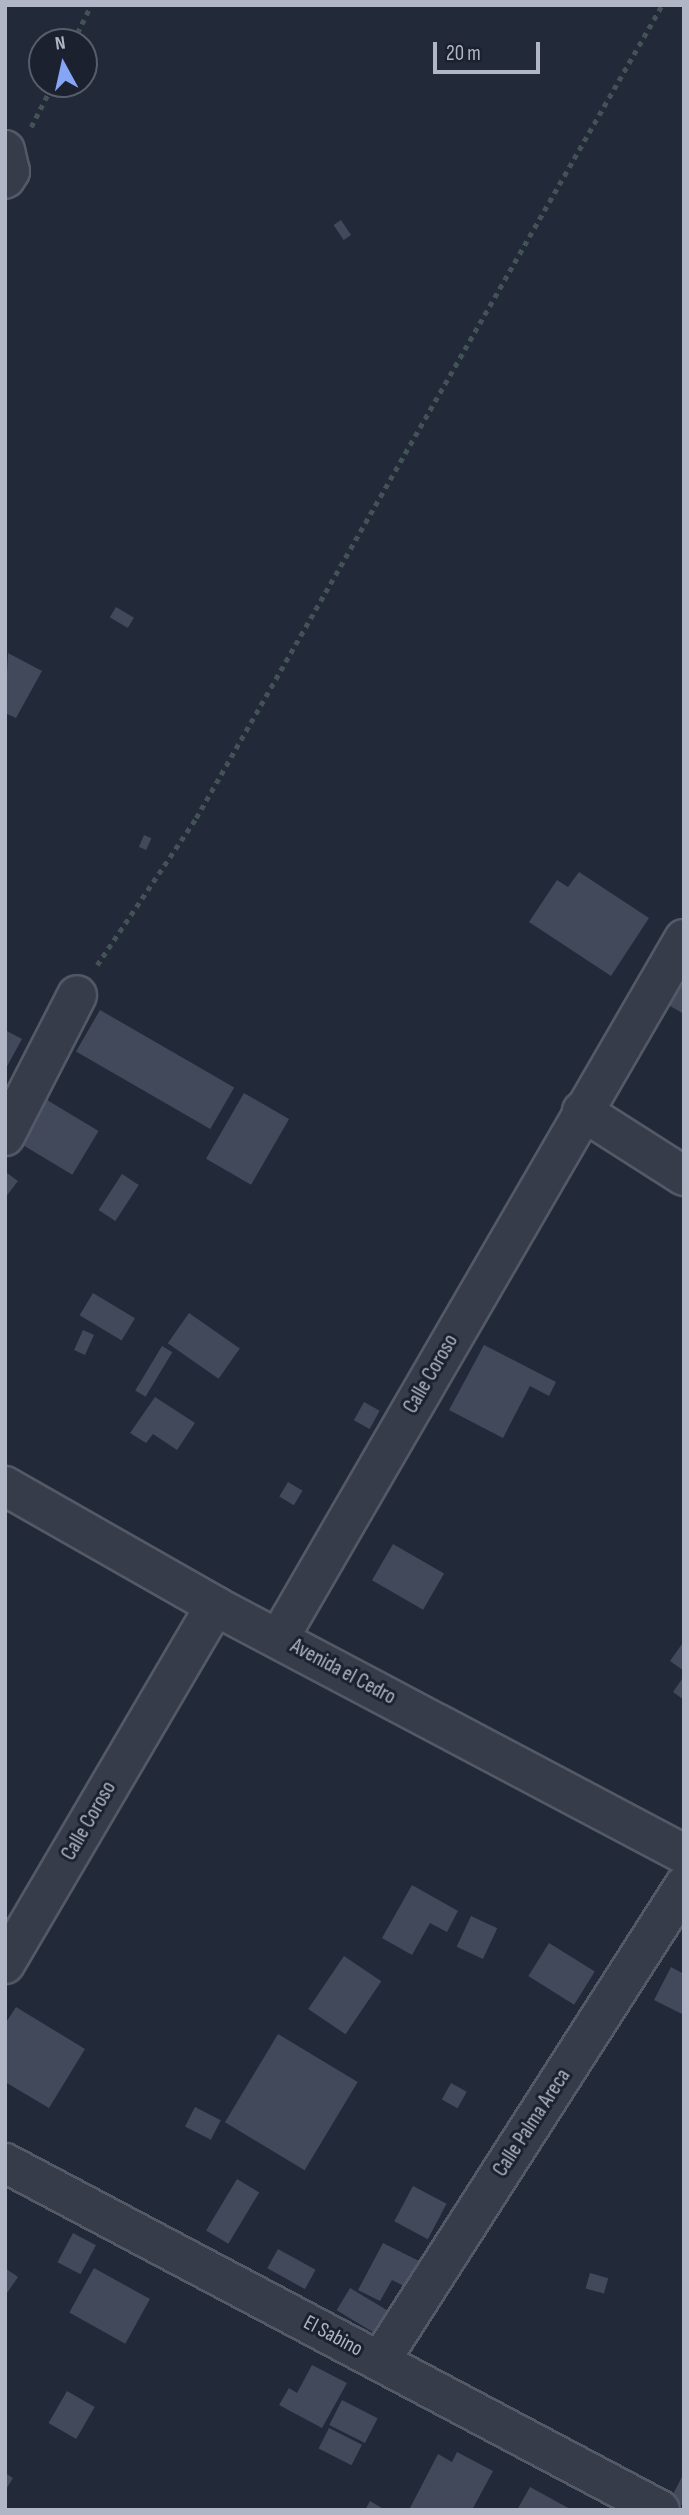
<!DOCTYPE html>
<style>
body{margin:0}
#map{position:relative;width:689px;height:2515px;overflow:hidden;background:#222a39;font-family:"Sofia Sans Condensed",sans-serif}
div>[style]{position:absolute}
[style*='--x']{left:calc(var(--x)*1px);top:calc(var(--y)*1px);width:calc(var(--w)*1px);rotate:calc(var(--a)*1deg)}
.building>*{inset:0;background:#41495b;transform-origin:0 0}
.path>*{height:4.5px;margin-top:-2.25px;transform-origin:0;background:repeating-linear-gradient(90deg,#425257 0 5px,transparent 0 10px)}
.roads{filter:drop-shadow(2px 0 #545967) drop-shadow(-2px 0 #545967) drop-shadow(0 2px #545967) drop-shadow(0 -2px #545967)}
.minor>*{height:38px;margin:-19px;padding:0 19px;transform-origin:19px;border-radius:19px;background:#363c4a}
span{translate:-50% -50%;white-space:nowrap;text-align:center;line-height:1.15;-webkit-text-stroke:6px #1b212e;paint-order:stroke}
.street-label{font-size:21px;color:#b1b6c6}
.frame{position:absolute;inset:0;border:7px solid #b1b6c6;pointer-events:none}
.north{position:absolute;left:28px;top:28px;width:70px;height:70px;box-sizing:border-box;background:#1b212e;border:2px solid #575d6b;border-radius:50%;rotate:352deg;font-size:19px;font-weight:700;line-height:28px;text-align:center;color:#b1b6c6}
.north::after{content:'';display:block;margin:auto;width:24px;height:32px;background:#86a5f5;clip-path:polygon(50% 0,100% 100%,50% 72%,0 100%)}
.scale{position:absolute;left:433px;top:42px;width:107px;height:32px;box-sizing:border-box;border:4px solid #b1b6c6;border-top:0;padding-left:9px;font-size:21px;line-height:24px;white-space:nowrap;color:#b1b6c6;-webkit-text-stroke:5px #1b212e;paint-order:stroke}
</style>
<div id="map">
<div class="building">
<i style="left:341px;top:220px;width:18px;height:9px;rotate:56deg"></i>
<i style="left:116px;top:607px;width:21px;height:12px;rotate:31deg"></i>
<i style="clip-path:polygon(8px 653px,42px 671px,16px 718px,5px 713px)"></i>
<i style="left:144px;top:835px;width:8px;height:13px;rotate:23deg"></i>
<i style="clip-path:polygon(579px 872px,649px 918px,611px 976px,529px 922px,557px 880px,568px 887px)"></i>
<i style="clip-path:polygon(684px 967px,684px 1014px,663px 1002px)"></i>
<i style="left:100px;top:1010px;width:155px;height:48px;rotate:30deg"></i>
<i style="clip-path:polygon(5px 1030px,22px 1039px,5px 1070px)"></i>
<i style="left:244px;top:1093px;width:52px;height:76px;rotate:30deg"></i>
<i style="left:42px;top:1097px;width:66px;height:51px;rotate:31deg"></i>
<i style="clip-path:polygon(7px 1173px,18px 1181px,5px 1198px,5px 1175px)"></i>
<i style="left:122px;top:1174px;width:20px;height:43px;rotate:33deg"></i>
<i style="left:93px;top:1293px;width:49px;height:26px;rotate:31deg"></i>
<i style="left:189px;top:1313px;width:62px;height:37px;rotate:35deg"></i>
<i style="left:83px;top:1330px;width:12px;height:22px;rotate:24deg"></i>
<i style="clip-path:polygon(484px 1345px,556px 1382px,549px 1396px,530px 1386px,503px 1438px,449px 1410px)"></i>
<i style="left:162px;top:1346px;width:12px;height:52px;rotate:31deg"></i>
<i style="clip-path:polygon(155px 1397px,195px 1423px,177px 1450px,153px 1434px,146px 1443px,130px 1433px)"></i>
<i style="left:364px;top:1402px;width:18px;height:21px;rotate:29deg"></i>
<i style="left:288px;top:1482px;width:17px;height:17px;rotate:31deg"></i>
<i style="left:393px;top:1544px;width:59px;height:42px;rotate:30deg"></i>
<i style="clip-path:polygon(682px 1644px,684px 1645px,684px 1671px,670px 1661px)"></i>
<i style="clip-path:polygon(684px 1676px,684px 1700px,673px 1692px)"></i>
<i style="clip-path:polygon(412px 1885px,458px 1911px,447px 1932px,430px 1923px,412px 1955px,382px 1938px)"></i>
<i style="left:471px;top:1916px;width:29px;height:34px;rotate:25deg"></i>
<i style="left:549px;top:1943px;width:54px;height:39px;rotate:32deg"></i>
<i style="left:344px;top:1956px;width:45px;height:64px;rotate:34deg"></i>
<i style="clip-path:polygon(671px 1967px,684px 1974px,684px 2015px,654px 2000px)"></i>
<i style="clip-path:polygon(16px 2007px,85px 2049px,49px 2108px,5px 2082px,5px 2024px)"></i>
<i style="left:278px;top:2034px;width:93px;height:103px;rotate:31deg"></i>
<i style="left:451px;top:2083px;width:18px;height:19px;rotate:29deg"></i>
<i style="left:195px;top:2107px;width:29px;height:22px;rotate:27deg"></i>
<i style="left:237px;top:2179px;width:26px;height:60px;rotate:31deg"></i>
<i style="left:413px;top:2186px;width:38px;height:40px;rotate:28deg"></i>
<i style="left:73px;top:2233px;width:26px;height:33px;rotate:28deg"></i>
<i style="clip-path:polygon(383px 2243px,419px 2261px,406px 2287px,392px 2280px,380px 2301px,358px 2290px)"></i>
<i style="left:278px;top:2249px;width:43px;height:22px;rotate:29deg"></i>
<i style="clip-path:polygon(5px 2268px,18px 2277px,5px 2296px)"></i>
<i style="left:94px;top:2268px;width:64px;height:51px;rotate:29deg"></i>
<i style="left:590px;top:2273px;width:19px;height:16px;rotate:16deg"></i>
<i style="left:350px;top:2288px;width:52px;height:26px;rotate:31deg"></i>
<i style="clip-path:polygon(312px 2365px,347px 2383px,322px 2428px,279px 2405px,289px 2388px,297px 2393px)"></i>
<i style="left:67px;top:2391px;width:32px;height:37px;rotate:30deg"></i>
<i style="left:342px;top:2400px;width:40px;height:28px;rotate:27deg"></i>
<i style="left:329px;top:2428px;width:37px;height:23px;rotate:27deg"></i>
<i style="clip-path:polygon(457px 2452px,493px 2471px,472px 2510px,409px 2510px,438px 2454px,452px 2462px)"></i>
<i style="clip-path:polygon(5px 2473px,13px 2478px,5px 2491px)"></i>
<i style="clip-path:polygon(684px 2473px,684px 2506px,670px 2500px)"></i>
<i style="clip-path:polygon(530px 2487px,572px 2510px,517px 2510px)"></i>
<i style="clip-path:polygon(370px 2501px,385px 2510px,365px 2510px)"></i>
</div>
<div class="path">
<i style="--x:73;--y:42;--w:41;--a:-64.1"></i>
<i style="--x:31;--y:127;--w:48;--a:-62.9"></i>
<i style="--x:97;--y:965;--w:177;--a:-56"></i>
<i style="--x:196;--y:818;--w:937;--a:-60.18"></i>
</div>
<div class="roads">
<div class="minor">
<i style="--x:5;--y:150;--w:22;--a:77"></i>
<i style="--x:10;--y:171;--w:9;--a:122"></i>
<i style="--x:582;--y:1111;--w:121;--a:32.5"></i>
<i style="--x:5;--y:1136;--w:158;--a:-62.9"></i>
<i style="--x:5;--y:1486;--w:242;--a:29.7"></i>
<i style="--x:215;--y:1606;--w:531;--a:27.87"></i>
<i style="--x:279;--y:1638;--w:808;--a:-59.91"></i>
<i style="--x:5;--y:1964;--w:415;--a:-59.6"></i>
<i style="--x:5;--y:2163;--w:741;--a:27.91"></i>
<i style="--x:380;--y:2361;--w:564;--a:-57.38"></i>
</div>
</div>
<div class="street-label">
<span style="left:431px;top:1374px;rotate:-60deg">Calle Coroso</span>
<span style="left:343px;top:1672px;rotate:28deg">Avenida el Cedro</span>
<span style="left:89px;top:1821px;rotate:-60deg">Calle Coroso</span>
<span style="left:532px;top:2123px;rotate:-57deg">Calle Palma Areca</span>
<span style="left:333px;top:2336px;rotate:28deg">El Sabino</span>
</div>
<div class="frame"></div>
<div class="north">N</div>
<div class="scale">20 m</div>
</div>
